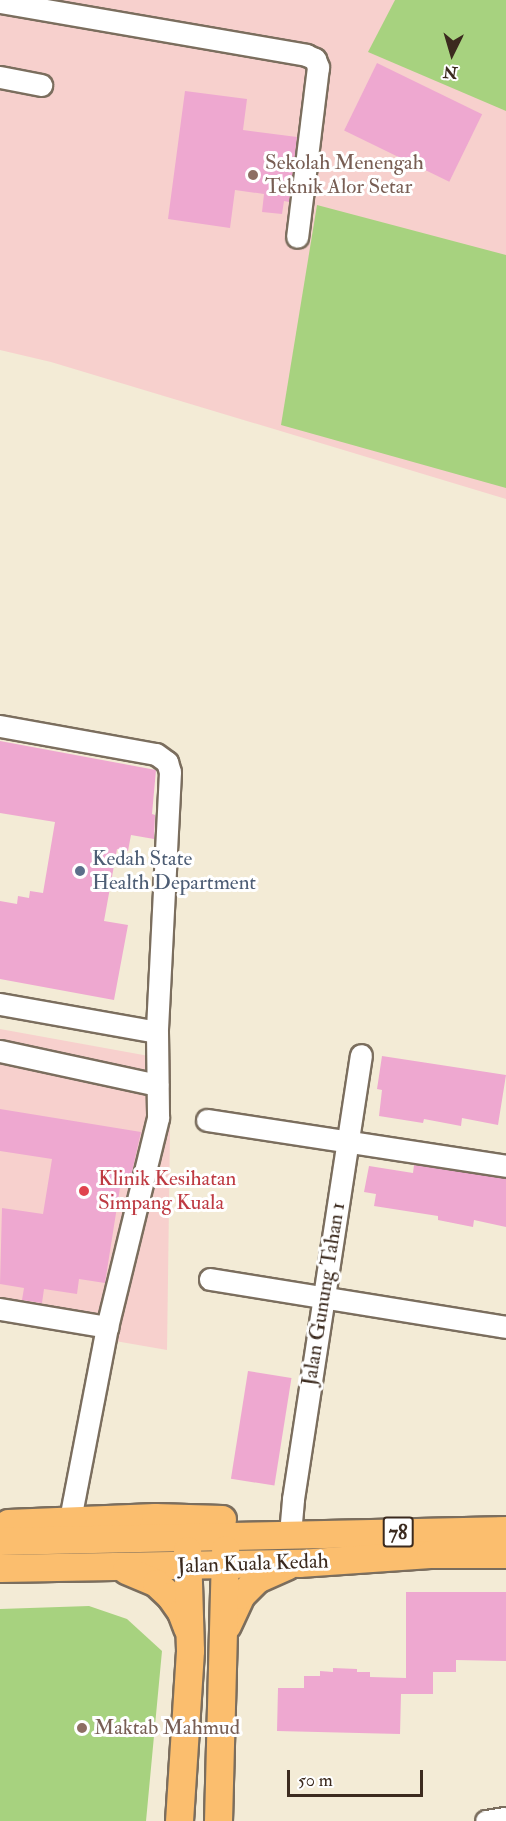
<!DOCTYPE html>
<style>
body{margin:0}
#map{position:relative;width:506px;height:1821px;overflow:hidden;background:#f3ebd6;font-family:"IM FELL Double Pica",serif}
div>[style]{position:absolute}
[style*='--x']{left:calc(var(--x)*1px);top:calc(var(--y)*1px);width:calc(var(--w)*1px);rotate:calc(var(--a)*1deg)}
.built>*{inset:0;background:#f7d0cd}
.green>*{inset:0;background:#a7d27f}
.building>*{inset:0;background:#eea8d0;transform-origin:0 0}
.roads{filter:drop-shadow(2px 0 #7b6e5e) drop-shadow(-2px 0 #7b6e5e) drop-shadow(0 2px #7b6e5e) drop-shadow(0 -2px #7b6e5e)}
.minor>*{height:21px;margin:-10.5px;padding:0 10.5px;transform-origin:10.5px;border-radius:10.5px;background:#fff}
.major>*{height:27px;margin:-13.5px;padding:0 13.5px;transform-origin:13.5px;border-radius:13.5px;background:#fbbe6e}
.dots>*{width:16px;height:16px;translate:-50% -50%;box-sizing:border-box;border:3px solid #fff;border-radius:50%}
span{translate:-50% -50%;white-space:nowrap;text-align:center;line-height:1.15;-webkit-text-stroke:6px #fff;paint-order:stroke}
.shield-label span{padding:2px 4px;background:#fff;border:2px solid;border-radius:4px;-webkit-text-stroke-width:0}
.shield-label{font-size:20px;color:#3b2a1e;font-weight:700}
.education-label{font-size:21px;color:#785e54}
.left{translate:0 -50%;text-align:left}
.service-label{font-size:21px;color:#4e5e75}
.health-label{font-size:21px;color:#be3a42}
.street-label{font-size:21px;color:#3b2a1e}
.north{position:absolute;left:422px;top:24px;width:60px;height:60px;-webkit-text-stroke:4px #fff;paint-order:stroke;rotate:185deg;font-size:16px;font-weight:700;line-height:24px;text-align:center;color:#3b2a1e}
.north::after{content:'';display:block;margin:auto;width:21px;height:27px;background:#3b2a1e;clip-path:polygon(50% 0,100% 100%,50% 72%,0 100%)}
.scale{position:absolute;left:287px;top:1770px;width:136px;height:27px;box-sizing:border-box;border:3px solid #3b2a1e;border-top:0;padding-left:8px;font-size:18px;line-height:21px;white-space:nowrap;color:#3b2a1e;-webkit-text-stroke:4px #fff;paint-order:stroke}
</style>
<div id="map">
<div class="built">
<i style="clip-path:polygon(0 0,506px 0,506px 499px,51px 362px,0 350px)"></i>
<i style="clip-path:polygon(0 1029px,171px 1060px,167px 1350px,0 1321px)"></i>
</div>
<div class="green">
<i style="clip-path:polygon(395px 0,506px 0,506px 111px,368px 52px)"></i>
<i style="clip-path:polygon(317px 205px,506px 255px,506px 488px,281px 425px)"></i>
<i style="clip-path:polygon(89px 1606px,127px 1619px,162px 1651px,146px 1821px,0 1821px,0 1609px)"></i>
</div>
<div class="building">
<i style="left:377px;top:63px;width:117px;height:75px;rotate:26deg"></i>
<i style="clip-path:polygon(185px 91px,247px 99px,243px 130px,297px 137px,289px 202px,284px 201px,282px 214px,262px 212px,264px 194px,235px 190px,230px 228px,168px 219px)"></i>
<i style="clip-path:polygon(0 741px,156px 770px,152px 814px,155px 815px,154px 839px,131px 835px,128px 851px,117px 849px,104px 921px,128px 925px,114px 1000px,0 979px,0 901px,17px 904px,18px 896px,29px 898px,30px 891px,43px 893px,55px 822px,0 813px)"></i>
<i style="clip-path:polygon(382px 1056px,506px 1075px,498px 1125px,462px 1118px,461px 1126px,424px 1119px,423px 1123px,379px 1116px,382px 1090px,377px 1089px)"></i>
<i style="clip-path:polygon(0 1109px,141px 1132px,131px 1176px,122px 1175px,105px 1283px,79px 1279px,77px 1294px,44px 1289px,42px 1303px,22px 1300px,24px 1288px,0 1284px,2px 1208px,43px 1214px,52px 1159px,0 1151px)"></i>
<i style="clip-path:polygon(414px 1165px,506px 1178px,506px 1227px,474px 1220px,473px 1227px,438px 1220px,438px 1216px,374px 1206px,376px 1194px,364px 1192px,369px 1166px,413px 1173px)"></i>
<i style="left:248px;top:1371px;width:44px;height:109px;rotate:9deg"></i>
<i style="clip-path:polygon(406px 1592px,506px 1592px,506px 1661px,456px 1660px,456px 1672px,433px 1672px,433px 1694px,401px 1694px,400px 1734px,277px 1731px,278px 1688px,304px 1688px,304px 1676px,320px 1676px,320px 1671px,333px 1672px,333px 1668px,357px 1669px,357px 1672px,370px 1672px,370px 1677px,406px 1678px)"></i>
</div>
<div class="roads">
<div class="minor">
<i style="--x:0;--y:2;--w:311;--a:9.8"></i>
<i style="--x:306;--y:55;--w:10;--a:24"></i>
<i style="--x:315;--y:59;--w:9;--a:69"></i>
<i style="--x:318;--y:67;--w:171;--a:97"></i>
<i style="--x:0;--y:77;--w:42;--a:11"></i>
<i style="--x:0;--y:726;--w:158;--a:10.2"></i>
<i style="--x:156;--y:754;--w:14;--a:36"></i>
<i style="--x:167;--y:762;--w:10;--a:73"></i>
<i style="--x:170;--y:772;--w:260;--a:92.9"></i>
<i style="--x:157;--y:1032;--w:86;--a:89.3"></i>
<i style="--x:158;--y:1118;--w:215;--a:103.7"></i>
<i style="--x:107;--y:1327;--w:197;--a:100.9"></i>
<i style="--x:0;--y:1004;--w:159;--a:10.1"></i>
<i style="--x:0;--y:1051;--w:161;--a:12.2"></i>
<i style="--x:207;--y:1120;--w:303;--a:8.7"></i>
<i style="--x:210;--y:1279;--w:300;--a:9.2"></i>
<i style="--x:0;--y:1309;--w:109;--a:9.5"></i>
<i style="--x:290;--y:1534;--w:35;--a:-85"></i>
<i style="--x:293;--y:1499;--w:449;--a:-81.3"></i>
<i style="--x:486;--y:1821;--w:20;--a:-9"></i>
</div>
<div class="major">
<i style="--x:8;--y:1523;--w:147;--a:-2.3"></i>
<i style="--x:155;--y:1517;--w:67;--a:1.7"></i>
<i style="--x:0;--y:1541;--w:506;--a:-1.25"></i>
<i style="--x:0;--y:1568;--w:299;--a:-1"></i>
<i style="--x:299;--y:1563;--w:131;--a:-3.9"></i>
<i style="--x:430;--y:1554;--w:76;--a:0"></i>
<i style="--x:126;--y:1570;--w:33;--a:23"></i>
<i style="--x:156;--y:1583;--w:19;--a:43"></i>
<i style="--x:170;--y:1596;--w:19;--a:55"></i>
<i style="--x:181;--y:1612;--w:17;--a:69"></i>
<i style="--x:227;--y:1625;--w:33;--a:-65"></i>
<i style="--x:241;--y:1595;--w:23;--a:-45"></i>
<i style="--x:257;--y:1579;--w:32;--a:-24"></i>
<i style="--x:179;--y:1821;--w:171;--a:-86.3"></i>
<i style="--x:190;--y:1650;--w:100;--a:-91.7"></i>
<i style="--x:218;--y:1821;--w:272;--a:-88.5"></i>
</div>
</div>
<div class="dots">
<i style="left:253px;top:175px;background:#8d6e63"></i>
<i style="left:80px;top:871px;background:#5c6f8a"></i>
<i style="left:84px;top:1191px;background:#e0444e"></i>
<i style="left:82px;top:1728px;background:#8d6e63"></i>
</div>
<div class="shield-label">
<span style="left:398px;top:1532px">78</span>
</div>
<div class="education-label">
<span class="left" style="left:265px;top:175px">Sekolah Menengah<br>Teknik Alor Setar</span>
<span class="left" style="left:94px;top:1728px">Maktab Mahmud</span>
</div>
<div class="service-label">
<span class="left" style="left:92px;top:871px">Kedah State<br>Health Department</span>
</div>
<div class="health-label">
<span class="left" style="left:98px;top:1191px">Klinik Kesihatan<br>Simpang Kuala</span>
</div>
<div class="street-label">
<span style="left:324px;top:1294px;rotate:-81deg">Jalan Gunung Tahan 1</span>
<span style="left:253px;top:1564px;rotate:-2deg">Jalan Kuala Kedah</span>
</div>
<div class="north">N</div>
<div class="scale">50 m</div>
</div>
